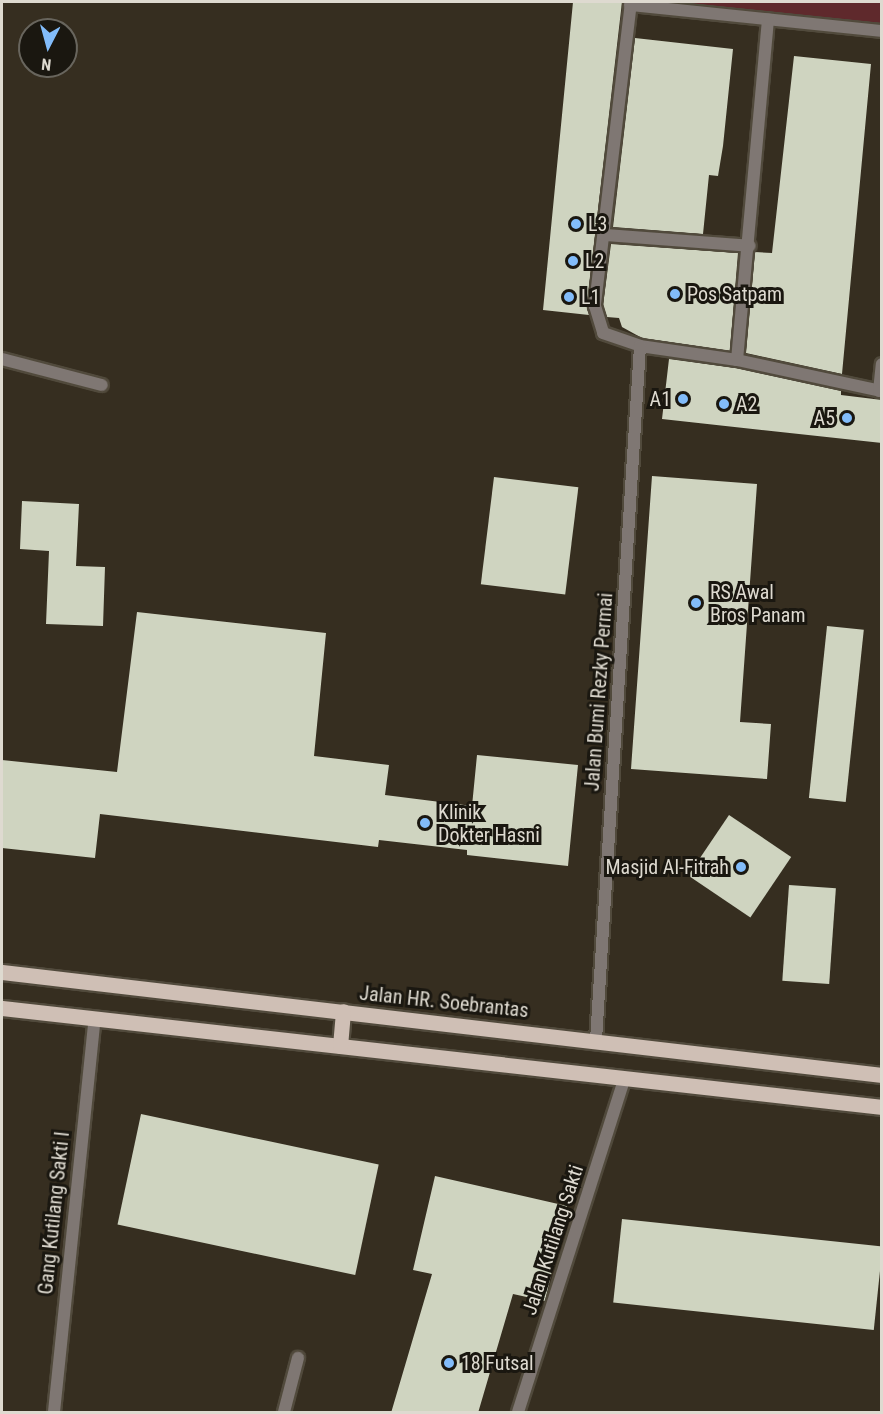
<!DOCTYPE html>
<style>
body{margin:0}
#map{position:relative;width:883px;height:1414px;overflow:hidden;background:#362e20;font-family:"Roboto Condensed",sans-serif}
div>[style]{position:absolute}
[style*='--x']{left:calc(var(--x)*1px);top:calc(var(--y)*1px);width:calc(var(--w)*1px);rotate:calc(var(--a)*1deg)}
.green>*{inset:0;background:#5f292c}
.building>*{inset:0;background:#cfd4c0;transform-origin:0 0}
.roads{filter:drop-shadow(2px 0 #514a3c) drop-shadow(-2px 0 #514a3c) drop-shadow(0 2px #514a3c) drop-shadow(0 -2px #514a3c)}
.street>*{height:12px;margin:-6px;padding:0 6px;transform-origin:6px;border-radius:6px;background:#7f7773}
.primary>*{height:15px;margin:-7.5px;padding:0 7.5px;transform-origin:7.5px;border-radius:7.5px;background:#cfbfb5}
.dots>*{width:16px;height:16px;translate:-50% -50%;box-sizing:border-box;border:3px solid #1a1710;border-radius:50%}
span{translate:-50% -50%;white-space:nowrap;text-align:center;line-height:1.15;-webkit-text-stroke:6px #1a1710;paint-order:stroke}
.poi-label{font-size:20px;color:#dedad0}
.left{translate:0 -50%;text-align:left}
.right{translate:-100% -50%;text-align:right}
.street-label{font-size:20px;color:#dedad0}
.frame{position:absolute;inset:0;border:3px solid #dedad0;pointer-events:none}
.north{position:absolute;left:18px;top:18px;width:60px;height:60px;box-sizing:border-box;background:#1a1710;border:2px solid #68655d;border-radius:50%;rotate:186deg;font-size:16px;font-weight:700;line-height:24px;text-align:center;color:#dedad0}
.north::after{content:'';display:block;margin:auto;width:21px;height:27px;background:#82bcfa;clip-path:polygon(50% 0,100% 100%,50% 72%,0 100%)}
</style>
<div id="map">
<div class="green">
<i style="clip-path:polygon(631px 2px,881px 2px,881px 31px)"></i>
</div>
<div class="building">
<i style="clip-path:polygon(573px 2px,622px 2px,587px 305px,589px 315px,543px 310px)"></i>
<i style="clip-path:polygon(635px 38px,733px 49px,723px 146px,718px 176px,709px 175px,703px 234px,613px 227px)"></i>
<i style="clip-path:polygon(794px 56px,871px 64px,842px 374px,746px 353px,755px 252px,772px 253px)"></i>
<i style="clip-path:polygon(611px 244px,738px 253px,730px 351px,642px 338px,622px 327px,619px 318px,607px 317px,603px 305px)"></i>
<i style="clip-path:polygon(669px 359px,736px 368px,841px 391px,841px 395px,882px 400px,882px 443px,662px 419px)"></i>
<i style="clip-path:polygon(652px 476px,757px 484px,740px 722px,771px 724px,767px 779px,631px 769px)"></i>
<i style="left:494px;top:477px;width:85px;height:108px;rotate:7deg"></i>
<i style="clip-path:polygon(22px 501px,79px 504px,76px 566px,105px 567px,103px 626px,46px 624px,49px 551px,20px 549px)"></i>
<i style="clip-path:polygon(137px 612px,326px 633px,314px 756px,389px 765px,385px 795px,472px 806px,477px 755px,578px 765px,568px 866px,467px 855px,467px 850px,379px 840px,378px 847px,100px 814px,95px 858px,2px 848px,2px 760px,117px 772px)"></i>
<i style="left:827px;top:626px;width:37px;height:173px;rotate:6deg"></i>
<i style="left:729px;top:815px;width:75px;height:73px;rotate:34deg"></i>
<i style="left:789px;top:885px;width:47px;height:96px;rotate:4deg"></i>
<i style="left:141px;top:1114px;width:243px;height:113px;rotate:12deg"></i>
<i style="clip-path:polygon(435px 1176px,567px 1206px,545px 1301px,513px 1294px,478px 1413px,391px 1413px,432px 1274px,413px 1270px)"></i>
<i style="left:622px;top:1219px;width:262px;height:84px;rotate:6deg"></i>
</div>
<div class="roads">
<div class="street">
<i style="--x:631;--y:2;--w:306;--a:96.8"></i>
<i style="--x:595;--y:306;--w:28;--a:73"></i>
<i style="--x:603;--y:333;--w:39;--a:19"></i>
<i style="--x:640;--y:346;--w:98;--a:8.2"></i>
<i style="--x:737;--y:360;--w:148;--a:12.1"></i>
<i style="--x:630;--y:5;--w:253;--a:5.9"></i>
<i style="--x:605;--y:235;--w:145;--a:4.3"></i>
<i style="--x:2;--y:359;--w:103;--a:14.6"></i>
<i style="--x:737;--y:360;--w:342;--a:-84.8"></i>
<i style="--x:879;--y:391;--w:27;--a:-84"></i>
<i style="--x:596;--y:1040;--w:695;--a:-86.37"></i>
<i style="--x:54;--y:1412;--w:396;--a:-84.1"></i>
<i style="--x:284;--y:1412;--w:56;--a:-75.5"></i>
<i style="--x:518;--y:1412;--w:349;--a:-72.3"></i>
</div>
<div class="primary">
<i style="--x:2;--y:972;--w:886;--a:6.68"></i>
<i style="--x:2;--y:1008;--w:886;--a:6.42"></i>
<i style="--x:340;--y:1046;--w:35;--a:-85"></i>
</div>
</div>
<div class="dots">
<i style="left:576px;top:224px;background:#82bcfa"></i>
<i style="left:573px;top:261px;background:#82bcfa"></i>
<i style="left:675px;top:294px;background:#82bcfa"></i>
<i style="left:569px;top:297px;background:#82bcfa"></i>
<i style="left:683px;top:399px;background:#82bcfa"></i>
<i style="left:724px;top:404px;background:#82bcfa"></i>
<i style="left:847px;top:418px;background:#82bcfa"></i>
<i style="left:696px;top:603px;background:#82bcfa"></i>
<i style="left:425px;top:823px;background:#82bcfa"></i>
<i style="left:741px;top:867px;background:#82bcfa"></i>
<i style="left:449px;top:1363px;background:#82bcfa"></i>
</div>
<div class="poi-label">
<span class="left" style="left:588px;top:224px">L3</span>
<span class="left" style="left:585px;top:261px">L2</span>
<span class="left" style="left:687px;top:294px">Pos Satpam</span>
<span class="left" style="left:581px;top:297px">L1</span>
<span class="right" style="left:671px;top:399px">A1</span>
<span class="left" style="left:736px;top:404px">A2</span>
<span class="right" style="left:835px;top:418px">A5</span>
<span class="left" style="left:710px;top:604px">RS Awal<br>Bros Panam</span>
<span class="left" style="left:438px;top:824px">Klinik<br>Dokter Hasni</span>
<span class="right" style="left:729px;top:867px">Masjid Al-Fitrah</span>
<span class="left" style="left:461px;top:1363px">18 Futsal</span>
</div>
<div class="street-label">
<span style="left:599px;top:692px;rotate:-86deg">Jalan Bumi Rezky Permai</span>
<span style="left:444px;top:1002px;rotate:6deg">Jalan HR. Soebrantas</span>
<span style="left:54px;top:1213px;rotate:-84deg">Gang Kutilang Sakti I</span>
<span style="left:553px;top:1240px;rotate:-72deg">Jalan Kutilang Sakti</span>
</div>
<div class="frame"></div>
<div class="north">N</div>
</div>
